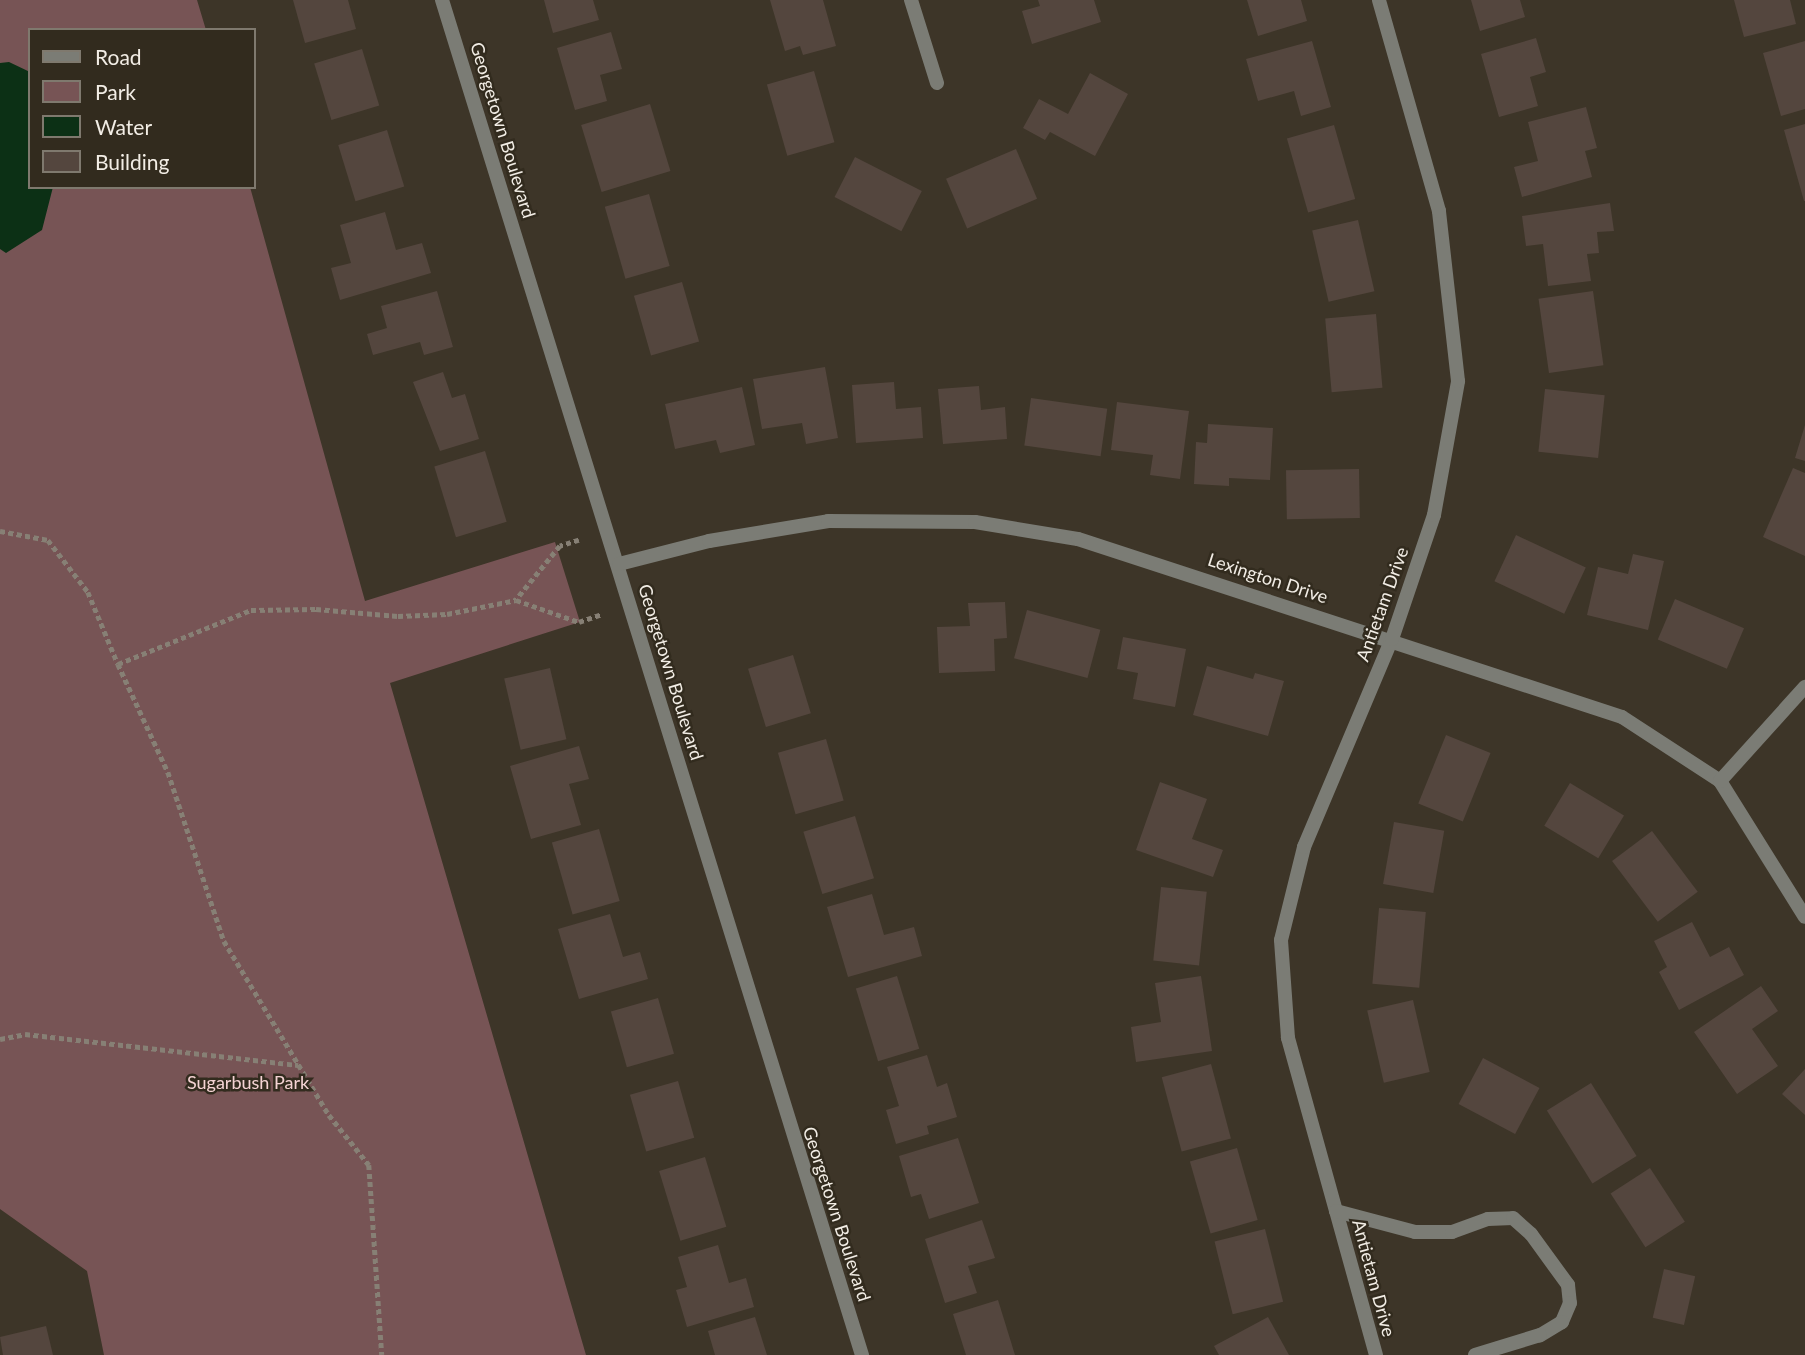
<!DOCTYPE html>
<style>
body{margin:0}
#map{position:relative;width:1805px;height:1355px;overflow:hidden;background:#3d3528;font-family:Lato,sans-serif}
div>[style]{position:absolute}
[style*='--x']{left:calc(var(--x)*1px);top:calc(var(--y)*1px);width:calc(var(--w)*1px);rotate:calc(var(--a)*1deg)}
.green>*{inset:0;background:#775455}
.water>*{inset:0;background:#0c3015}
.building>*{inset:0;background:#54463e;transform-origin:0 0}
.path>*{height:4.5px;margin-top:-2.25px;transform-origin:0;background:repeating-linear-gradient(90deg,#878075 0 5px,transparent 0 8.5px)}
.minor>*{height:14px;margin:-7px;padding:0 7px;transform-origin:7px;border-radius:7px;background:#7b7c75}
span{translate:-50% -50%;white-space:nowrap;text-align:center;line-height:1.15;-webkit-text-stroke:5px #322b1e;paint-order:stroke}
.street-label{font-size:18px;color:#f2ede5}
.park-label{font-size:18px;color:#f4d3d3}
.legend{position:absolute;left:28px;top:28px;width:228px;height:161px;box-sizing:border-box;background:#322b1e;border:2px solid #7f796e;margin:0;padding:9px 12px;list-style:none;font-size:21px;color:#f2ede5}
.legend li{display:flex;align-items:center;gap:14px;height:35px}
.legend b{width:35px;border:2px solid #7f796e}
</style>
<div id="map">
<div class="green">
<i style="clip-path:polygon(0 0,197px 0,206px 30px,30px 30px,30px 187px,250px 187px,365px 601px,555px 542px,580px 622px,390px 683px,586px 1355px,104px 1355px,87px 1271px,0 1209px)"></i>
</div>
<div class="water">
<i style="clip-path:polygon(9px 62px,30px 72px,30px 187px,53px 187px,42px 230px,6px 253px,0 249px,0 63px)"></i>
</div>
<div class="building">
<i style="clip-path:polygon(293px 0,348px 0,356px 29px,305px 43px)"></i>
<i style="clip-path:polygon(544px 0,593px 0,599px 20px,553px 33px)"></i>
<i style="clip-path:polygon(770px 0,823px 0,836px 46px,803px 55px,800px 46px,785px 51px)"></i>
<i style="clip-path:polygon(1038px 0,1094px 0,1101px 22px,1032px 44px,1022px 11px,1040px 6px)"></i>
<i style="clip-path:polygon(1247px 0,1301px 0,1307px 21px,1258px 36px)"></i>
<i style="clip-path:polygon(1471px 0,1520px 0,1525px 17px,1480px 31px)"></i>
<i style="clip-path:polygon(1734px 0,1790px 0,1796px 24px,1744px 37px)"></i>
<i style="clip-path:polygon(611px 32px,622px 69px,600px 75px,607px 101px,575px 110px,557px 48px)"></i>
<i style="clip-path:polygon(1536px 38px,1546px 72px,1530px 77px,1538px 106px,1499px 117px,1481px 54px)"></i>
<i style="clip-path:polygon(1312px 41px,1331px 107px,1301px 116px,1294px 91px,1258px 101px,1246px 59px)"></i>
<i style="clip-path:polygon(1805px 41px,1805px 109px,1781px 116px,1763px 53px)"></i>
<i style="left:362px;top:49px;width:59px;height:50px;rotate:73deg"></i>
<i style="left:814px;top:71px;width:74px;height:49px;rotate:74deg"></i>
<i style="clip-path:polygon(1090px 73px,1128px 94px,1095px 156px,1050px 132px,1045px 140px,1023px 128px,1039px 99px,1068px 114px)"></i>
<i style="left:650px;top:104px;width:70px;height:72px;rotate:73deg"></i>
<i style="clip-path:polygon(1586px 107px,1597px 148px,1585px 151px,1592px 177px,1522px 197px,1514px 167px,1538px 161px,1528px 122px)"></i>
<i style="clip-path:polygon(1805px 124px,1805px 201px,1804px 201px,1784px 130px)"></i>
<i style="left:1334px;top:125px;width:77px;height:49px;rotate:74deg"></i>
<i style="left:387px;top:130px;width:59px;height:51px;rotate:73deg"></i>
<i style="left:1016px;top:149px;width:54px;height:76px;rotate:67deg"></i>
<i style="left:855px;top:157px;width:75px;height:45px;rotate:27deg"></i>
<i style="left:649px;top:194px;width:75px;height:46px;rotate:74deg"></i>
<i style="clip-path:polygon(1610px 203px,1614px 231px,1597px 232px,1599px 253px,1587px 254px,1591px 281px,1548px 286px,1543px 244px,1526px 246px,1522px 216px)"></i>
<i style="clip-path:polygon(385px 212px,396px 250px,422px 243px,431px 273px,340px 300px,331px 268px,351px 263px,340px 225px)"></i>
<i style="left:1358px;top:220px;width:73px;height:47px;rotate:77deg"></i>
<i style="left:682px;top:282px;width:62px;height:50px;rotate:74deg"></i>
<i style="clip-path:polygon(437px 291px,453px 347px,424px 355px,420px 342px,373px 355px,367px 334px,387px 328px,381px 306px)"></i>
<i style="left:1593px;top:291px;width:75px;height:55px;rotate:82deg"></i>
<i style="left:1376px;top:314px;width:74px;height:51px;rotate:85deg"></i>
<i style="clip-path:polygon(825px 367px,838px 438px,806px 444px,802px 423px,762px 429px,753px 379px)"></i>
<i style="clip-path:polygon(443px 372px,452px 398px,465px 394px,479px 439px,440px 451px,413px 382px)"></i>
<i style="clip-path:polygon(894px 382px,896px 409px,921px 407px,923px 438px,856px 443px,852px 385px)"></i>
<i style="clip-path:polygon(979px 386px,981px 410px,1005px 407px,1007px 439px,943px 444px,938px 389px)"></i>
<i style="clip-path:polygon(742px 387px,755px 445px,720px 453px,716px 440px,675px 449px,665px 404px)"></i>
<i style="left:1545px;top:389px;width:60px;height:63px;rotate:6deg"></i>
<i style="left:1031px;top:398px;width:77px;height:48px;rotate:8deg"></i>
<i style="clip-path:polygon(1117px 402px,1189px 411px,1180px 479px,1150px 475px,1153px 455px,1111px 450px)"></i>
<i style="clip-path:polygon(1208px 424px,1273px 428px,1270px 480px,1229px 478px,1229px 486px,1194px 484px,1196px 442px,1207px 443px)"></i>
<i style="clip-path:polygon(1805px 425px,1805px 461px,1795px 458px)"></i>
<i style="left:485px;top:451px;width:74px;height:53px;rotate:73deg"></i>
<i style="clip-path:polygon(1793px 468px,1805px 473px,1805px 556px,1763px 537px)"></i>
<i style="left:1359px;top:469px;width:49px;height:73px;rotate:89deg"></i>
<i style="left:1516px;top:535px;width:77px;height:51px;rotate:25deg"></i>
<i style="clip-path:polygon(1633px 554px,1664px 561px,1648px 630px,1587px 615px,1598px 567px,1628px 574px)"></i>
<i style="left:1675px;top:599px;width:75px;height:44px;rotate:23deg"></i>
<i style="clip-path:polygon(1005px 602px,1007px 638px,994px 639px,995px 671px,939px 673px,937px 627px,970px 626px,968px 603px)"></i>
<i style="left:1027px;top:610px;width:76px;height:50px;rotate:15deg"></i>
<i style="clip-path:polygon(1123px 637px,1186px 649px,1175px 707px,1133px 699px,1138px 673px,1117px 669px)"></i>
<i style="left:793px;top:655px;width:61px;height:47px;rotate:73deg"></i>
<i style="clip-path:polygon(1207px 666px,1253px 679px,1255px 673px,1284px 681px,1268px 736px,1193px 715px)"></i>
<i style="left:550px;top:668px;width:73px;height:47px;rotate:77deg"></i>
<i style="left:1446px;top:735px;width:48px;height:74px;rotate:22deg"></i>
<i style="left:826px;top:739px;width:64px;height:50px;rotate:74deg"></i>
<i style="clip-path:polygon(579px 746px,589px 779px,569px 784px,581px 825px,531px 839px,510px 766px)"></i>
<i style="clip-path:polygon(1160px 782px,1207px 799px,1192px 839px,1223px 850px,1213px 877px,1136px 850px)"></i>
<i style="left:1570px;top:783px;width:63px;height:50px;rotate:31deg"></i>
<i style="left:855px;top:816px;width:65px;height:54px;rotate:73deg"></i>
<i style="left:1394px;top:822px;width:51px;height:63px;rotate:10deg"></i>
<i style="left:599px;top:829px;width:75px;height:49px;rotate:74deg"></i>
<i style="left:1652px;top:831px;width:76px;height:50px;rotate:53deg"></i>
<i style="left:1161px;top:887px;width:46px;height:74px;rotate:6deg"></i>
<i style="clip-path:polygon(872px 894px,884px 935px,914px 927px,922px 956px,848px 977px,827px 907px)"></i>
<i style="left:1379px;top:908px;width:47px;height:76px;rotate:5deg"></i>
<i style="clip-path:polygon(610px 914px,623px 957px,640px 952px,648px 979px,579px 999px,558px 929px)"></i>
<i style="clip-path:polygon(1692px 922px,1710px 957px,1729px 947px,1744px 975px,1679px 1010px,1659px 972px,1667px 967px,1654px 941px)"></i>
<i style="left:897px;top:976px;width:76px;height:43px;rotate:73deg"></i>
<i style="clip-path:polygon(1201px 976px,1212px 1051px,1136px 1062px,1131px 1027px,1161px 1022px,1155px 983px)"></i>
<i style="clip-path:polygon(1761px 986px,1778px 1011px,1752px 1029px,1778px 1066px,1737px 1094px,1694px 1032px)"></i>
<i style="left:658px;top:998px;width:58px;height:49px;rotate:74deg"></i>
<i style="left:1413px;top:1000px;width:74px;height:47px;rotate:77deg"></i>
<i style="clip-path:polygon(927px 1055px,937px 1087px,947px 1083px,957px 1117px,927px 1126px,929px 1134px,896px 1144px,886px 1110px,899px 1106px,887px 1067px)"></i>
<i style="left:1483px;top:1058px;width:64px;height:52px;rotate:28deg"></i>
<i style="left:1211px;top:1064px;width:77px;height:51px;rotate:75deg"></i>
<i style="clip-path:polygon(1805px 1069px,1805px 1115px,1782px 1094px)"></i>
<i style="left:678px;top:1081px;width:59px;height:50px;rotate:74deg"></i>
<i style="left:1591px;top:1083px;width:86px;height:52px;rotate:58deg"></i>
<i style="clip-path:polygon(958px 1138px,979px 1203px,929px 1219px,921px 1194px,911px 1197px,899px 1156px)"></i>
<i style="left:1237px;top:1148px;width:75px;height:49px;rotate:74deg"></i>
<i style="left:705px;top:1157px;width:73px;height:48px;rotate:73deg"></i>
<i style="left:1650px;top:1168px;width:64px;height:47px;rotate:57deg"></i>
<i style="clip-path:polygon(982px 1220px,995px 1258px,968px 1266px,977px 1293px,945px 1303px,925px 1239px)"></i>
<i style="left:1265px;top:1229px;width:75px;height:52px;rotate:76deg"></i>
<i style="clip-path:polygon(718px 1245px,729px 1283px,746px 1278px,754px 1307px,687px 1327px,676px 1290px,687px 1287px,678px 1257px)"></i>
<i style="left:1664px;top:1269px;width:32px;height:50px;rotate:13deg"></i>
<i style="clip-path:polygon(998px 1300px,1015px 1355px,966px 1355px,953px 1314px)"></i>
<i style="clip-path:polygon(755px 1317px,767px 1355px,715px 1355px,708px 1331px)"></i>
<i style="clip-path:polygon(1268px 1317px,1289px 1355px,1219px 1355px,1214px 1346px)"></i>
<i style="clip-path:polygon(46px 1326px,53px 1355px,3px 1355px,0 1337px)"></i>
</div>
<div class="path">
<i style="--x:0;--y:531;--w:49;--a:10.6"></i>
<i style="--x:48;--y:540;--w:66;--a:52.4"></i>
<i style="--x:88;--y:592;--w:78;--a:67.4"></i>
<i style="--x:118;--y:664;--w:144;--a:-22.1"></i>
<i style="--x:251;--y:610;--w:65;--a:-0.9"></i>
<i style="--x:316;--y:609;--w:82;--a:4.9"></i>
<i style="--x:398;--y:616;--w:49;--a:-2.3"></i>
<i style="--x:447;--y:614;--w:70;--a:-11.5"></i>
<i style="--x:579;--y:540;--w:20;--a:162"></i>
<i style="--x:560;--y:546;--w:70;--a:129.2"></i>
<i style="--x:516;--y:600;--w:67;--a:19.2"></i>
<i style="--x:579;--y:622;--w:24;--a:-19"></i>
<i style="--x:118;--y:664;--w:119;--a:65.2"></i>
<i style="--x:168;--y:772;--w:178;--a:71.7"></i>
<i style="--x:224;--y:941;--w:203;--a:58.9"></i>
<i style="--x:329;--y:1115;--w:64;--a:51.3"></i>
<i style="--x:369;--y:1165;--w:190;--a:86.1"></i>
<i style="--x:0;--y:1039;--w:25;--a:-11"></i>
<i style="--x:25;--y:1034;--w:275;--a:6.5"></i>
</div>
<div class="minor">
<i style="--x:442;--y:0;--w:1419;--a:72.78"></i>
<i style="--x:911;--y:0;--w:87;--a:72.6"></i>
<i style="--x:619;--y:564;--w:93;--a:-14.3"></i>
<i style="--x:709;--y:541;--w:121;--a:-9.5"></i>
<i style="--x:828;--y:521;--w:147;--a:0.4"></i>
<i style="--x:975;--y:522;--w:104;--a:9.4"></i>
<i style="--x:1078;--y:539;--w:572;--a:18.12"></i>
<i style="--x:1622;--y:717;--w:117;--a:33.1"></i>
<i style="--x:1720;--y:781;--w:160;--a:58"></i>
<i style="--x:1720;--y:781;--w:127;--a:-47.9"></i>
<i style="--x:1336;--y:1211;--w:180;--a:-105.5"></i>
<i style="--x:1288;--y:1038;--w:98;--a:-94.1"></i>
<i style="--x:1281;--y:940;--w:96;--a:-76.1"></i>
<i style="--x:1304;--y:847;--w:226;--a:-67.1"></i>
<i style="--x:1392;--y:639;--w:131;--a:-71.3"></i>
<i style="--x:1434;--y:515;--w:136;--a:-79.8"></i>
<i style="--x:1458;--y:381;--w:171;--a:-96.4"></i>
<i style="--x:1439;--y:211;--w:219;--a:-105.9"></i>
<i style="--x:1376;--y:1355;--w:149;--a:-105.5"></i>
<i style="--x:1336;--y:1211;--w:82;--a:14.9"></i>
<i style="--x:1415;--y:1232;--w:37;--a:0"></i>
<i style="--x:1452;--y:1232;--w:38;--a:-20"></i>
<i style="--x:1488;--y:1219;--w:25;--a:-2"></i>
<i style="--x:1513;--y:1218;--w:24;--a:42"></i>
<i style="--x:1531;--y:1234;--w:63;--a:54"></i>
<i style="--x:1568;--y:1285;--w:18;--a:84"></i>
<i style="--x:1570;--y:1303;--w:21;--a:113"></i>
<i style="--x:1562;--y:1322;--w:26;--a:149"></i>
<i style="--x:1540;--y:1335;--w:68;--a:162.9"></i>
</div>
<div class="street-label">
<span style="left:503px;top:130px;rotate:73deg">Georgetown Boulevard</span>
<span style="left:1268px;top:578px;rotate:18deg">Lexington Drive</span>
<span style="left:1382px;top:604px;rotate:-70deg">Antietam Drive</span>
<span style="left:671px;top:672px;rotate:73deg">Georgetown Boulevard</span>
<span style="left:837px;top:1214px;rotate:72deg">Georgetown Boulevard</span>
<span style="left:1374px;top:1278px;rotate:75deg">Antietam Drive</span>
</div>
<div class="park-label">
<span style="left:248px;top:1082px">Sugarbush Park</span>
</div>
<ul class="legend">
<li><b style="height:9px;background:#7b7c75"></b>Road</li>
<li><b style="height:19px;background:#775455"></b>Park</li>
<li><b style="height:19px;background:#0c3015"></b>Water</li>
<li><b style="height:19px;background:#54463e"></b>Building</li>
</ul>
</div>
